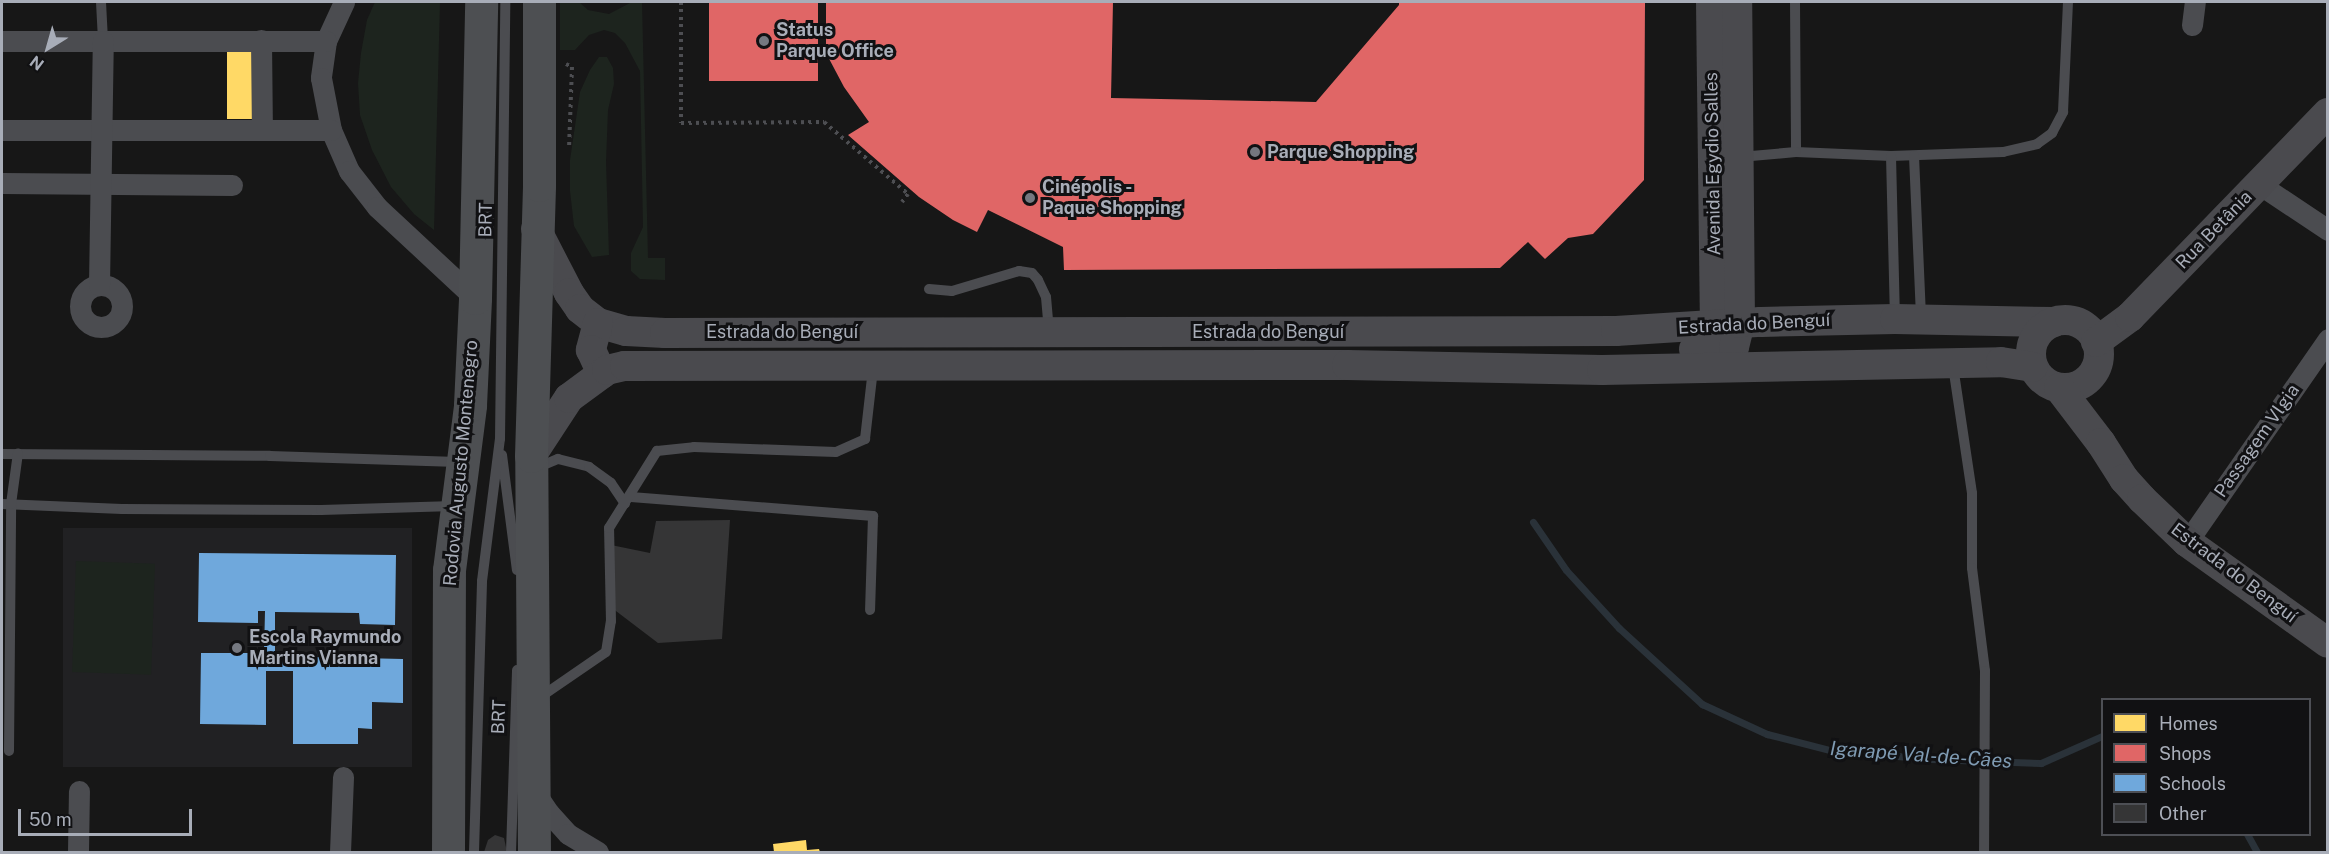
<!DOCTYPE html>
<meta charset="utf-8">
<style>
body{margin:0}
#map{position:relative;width:2329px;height:854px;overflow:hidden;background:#171717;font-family:"Public Sans",sans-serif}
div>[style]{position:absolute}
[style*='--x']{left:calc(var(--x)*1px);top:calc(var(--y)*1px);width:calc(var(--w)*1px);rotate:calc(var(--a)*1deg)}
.built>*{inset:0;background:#212123;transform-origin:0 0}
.green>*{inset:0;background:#1d241e;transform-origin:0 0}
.homes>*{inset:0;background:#ffd966;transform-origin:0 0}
.shops>*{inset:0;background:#e06666;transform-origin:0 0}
.schools>*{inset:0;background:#6fa8dc}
.stream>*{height:7px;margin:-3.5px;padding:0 3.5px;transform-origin:3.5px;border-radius:3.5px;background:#2a3239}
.building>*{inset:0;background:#353536}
.path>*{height:4px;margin-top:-2px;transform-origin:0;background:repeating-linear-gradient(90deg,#4d4e52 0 3px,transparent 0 7.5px)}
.lane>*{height:10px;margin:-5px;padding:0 5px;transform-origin:5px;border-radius:5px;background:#4b4c50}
.street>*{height:21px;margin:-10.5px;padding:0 10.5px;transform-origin:10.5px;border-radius:10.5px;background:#4b4c50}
.street>.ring{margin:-10.5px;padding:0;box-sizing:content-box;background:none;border:21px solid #4b4c50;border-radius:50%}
.secondary>*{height:30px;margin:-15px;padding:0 15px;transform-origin:15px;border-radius:15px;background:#4a4a4e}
.secondary>.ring{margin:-15px;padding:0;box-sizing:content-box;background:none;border:30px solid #4a4a4e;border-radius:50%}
.primary>*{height:33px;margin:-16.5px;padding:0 16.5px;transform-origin:16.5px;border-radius:16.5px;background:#4d4f52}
.dots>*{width:16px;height:16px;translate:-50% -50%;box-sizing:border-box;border:3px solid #111113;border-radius:50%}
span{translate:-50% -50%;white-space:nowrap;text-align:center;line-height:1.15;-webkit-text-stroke:6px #111113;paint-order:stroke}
.poi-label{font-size:18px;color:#a8adb8;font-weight:700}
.left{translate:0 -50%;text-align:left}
.street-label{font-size:18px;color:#a8adb8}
.water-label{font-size:20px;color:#7f9bb3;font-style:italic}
.frame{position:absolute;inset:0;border:3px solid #a8adb8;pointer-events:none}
.legend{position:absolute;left:2101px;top:698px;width:210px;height:138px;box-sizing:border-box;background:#111113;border:2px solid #4d4f55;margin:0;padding:8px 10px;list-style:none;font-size:18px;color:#a8adb8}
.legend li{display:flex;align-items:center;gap:12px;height:30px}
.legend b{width:30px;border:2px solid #4d4f55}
.north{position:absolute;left:18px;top:18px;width:60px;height:60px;-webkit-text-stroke:4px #111113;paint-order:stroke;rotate:217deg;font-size:16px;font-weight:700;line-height:24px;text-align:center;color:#a8adb8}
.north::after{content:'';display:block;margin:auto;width:21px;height:27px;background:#a8adb8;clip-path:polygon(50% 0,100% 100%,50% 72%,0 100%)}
.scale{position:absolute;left:18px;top:809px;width:174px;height:27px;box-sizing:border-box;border:3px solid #a8adb8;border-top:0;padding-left:8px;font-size:18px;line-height:21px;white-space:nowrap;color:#a8adb8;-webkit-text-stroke:4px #111113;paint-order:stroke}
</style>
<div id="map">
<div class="built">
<i style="left:63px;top:528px;width:349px;height:239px"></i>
</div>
<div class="green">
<i style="clip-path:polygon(375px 2px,440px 2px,434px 230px,414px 214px,391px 187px,372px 150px,360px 115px,358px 83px,361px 53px,367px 20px)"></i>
<i style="clip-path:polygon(560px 2px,579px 2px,588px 10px,609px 14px,632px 2px,642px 2px,648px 258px,665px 258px,665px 280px,640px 279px,631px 271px,631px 253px,643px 227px,640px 71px,625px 43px,615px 33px,604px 30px,589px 35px,575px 50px,560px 50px)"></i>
<i style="clip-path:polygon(599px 57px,607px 57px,613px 68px,614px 84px,608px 110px,606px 162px,609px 255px,592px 257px,574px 226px,570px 191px,570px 160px,580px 92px,590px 70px)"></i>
<i style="left:76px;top:561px;width:79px;height:111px;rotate:2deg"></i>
</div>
<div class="homes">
<i style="left:227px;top:47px;width:31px;height:72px"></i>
<i style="clip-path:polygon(806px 840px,807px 850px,819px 849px,820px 852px,774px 852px,773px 844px)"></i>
</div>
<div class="shops">
<i style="left:709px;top:2px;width:109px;height:79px"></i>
<i style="clip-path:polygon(826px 2px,1113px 2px,1111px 98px,1316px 102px,1399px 5px,1399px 2px,1645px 2px,1644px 180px,1593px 234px,1568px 238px,1545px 259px,1528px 242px,1500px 268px,1064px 270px,1063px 247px,988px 210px,977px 232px,953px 220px,919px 197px,848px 135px,869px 122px,844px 87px,826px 53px)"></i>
</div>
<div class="schools">
<i style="clip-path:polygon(199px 553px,396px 555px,395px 625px,360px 624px,359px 613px,275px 612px,275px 656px,403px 659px,403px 703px,372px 702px,372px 729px,358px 728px,358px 744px,293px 744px,293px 671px,266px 671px,266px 725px,200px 724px,201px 653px,264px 653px,265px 611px,258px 611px,258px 623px,198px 622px)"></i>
</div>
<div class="stream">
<i style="--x:1533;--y:522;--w:58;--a:55.5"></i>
<i style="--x:1566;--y:570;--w:79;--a:47.6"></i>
<i style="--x:1619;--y:628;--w:113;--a:42.5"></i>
<i style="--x:1702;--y:704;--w:72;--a:24.8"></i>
<i style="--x:1767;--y:734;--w:65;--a:14.3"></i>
<i style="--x:1830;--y:750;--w:101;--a:5.1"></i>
<i style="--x:1931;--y:759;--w:110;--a:2.1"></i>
<i style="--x:2041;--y:763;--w:67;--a:-23.9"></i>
<i style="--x:2247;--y:834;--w:21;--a:61"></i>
</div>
<div class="building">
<i style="clip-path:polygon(730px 520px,722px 639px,658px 643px,612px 608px,611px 545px,650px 553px,656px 521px)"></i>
<i style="clip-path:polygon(495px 835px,504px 838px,507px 852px,484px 852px,488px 840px)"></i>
</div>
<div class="path">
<i style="--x:681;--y:2;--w:121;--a:90"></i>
<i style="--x:681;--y:123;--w:143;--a:-0.4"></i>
<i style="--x:824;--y:122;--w:111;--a:40.6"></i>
<i style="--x:908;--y:194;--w:10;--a:127"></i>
<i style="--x:566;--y:64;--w:7;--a:27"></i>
<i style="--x:572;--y:67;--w:82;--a:92.1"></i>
</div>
<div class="lane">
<i style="--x:101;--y:2;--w:39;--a:87"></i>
<i style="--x:1795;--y:2;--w:150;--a:89.6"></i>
<i style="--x:1796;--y:152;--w:95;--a:2.4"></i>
<i style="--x:1891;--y:156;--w:112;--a:-2"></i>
<i style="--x:2003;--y:152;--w:35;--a:-13"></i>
<i style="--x:2037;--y:144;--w:19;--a:-36"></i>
<i style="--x:2052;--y:133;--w:24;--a:-62"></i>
<i style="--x:2063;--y:112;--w:110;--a:-87.4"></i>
<i style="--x:1891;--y:156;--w:162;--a:88.6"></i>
<i style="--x:1914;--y:156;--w:162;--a:87.5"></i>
<i style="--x:1740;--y:157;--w:56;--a:-5.1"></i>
<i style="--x:929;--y:289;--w:23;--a:5"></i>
<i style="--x:952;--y:291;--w:70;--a:-16.6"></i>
<i style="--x:1019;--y:271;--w:13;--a:9"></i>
<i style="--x:1032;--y:273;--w:9;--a:49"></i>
<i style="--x:1038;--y:280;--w:19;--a:65"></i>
<i style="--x:1046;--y:297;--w:34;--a:85"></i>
<i style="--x:1953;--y:366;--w:128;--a:81.5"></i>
<i style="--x:1972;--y:493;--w:75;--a:90"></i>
<i style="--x:1972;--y:568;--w:104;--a:82.8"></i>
<i style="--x:1985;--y:671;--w:181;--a:90.3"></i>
<i style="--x:2;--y:454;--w:268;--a:0.4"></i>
<i style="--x:270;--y:456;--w:188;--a:1.8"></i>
<i style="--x:502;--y:455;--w:116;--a:82.6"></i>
<i style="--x:534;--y:469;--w:26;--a:-23"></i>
<i style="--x:558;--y:459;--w:32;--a:14"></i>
<i style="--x:589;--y:467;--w:27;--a:36"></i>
<i style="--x:611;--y:483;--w:25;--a:56"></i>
<i style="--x:631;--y:497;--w:243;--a:4.5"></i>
<i style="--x:873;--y:516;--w:94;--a:91.8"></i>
<i style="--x:2;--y:504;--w:120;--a:2.4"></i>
<i style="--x:122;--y:509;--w:199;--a:0.3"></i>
<i style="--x:321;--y:510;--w:133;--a:-1.7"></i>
<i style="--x:539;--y:698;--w:81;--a:-34.5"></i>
<i style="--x:606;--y:652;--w:31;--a:-81"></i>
<i style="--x:611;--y:621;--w:93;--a:-91.2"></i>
<i style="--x:609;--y:528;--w:91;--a:-58.1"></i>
<i style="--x:657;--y:451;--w:37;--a:-6"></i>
<i style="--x:694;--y:447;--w:142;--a:2"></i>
<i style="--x:836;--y:452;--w:32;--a:-24"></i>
<i style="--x:865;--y:439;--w:70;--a:-83.5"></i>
<i style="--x:9;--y:751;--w:247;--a:-89.5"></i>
<i style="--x:11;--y:504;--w:51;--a:-82.2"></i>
<i style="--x:474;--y:852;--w:271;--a:-88.3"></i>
<i style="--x:482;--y:581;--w:143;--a:-82.8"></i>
<i style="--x:500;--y:439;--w:437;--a:-89.3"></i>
<i style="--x:511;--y:852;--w:182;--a:-88.1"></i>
</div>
<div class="street">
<i style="--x:344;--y:2;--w:43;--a:114.8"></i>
<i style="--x:326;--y:41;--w:37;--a:98"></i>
<i style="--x:321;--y:78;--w:53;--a:79.1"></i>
<i style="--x:331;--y:130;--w:45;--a:66.3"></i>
<i style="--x:349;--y:171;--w:46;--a:52.1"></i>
<i style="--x:377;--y:207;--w:134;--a:42.9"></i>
<i style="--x:2192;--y:25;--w:23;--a:-83"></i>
<i style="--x:261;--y:40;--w:90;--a:89.4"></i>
<i style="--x:2;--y:41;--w:324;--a:0"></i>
<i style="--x:2;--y:130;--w:329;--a:0"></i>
<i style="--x:2;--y:183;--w:230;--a:0.5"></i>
<i style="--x:2259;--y:184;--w:83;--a:33.7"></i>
<i class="ring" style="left:80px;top:285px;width:21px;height:21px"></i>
<i style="--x:99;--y:285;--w:244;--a:-89.1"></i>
<i style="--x:2187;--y:542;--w:247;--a:-55.2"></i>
<i style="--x:534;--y:791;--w:27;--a:56"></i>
<i style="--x:549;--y:813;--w:28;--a:48"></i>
<i style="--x:568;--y:834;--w:35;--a:31"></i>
<i style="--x:78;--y:852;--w:61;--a:-89.1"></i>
<i style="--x:340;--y:852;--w:75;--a:-87.7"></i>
</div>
<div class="secondary">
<i style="--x:1711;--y:2;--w:324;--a:89.3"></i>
<i style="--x:536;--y:229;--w:72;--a:62.7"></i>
<i style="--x:569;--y:293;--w:19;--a:55"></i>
<i style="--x:580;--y:309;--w:23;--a:38"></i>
<i style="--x:598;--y:323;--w:29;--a:16"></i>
<i style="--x:626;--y:331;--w:39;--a:3"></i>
<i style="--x:665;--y:333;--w:951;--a:-0.12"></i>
<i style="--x:1616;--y:331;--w:145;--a:-3.6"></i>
<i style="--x:1761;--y:322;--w:134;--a:-1.3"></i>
<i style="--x:1895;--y:319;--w:159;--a:1.1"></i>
<i class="ring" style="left:2031px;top:320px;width:38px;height:38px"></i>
<i style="--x:598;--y:323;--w:28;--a:105"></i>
<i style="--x:591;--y:350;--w:26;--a:65"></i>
<i style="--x:2096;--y:342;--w:42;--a:-36.3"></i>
<i style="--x:2130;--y:317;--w:284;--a:-45.9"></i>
<i style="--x:1694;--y:349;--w:40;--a:-2.9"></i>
<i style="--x:1734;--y:347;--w:25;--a:-76"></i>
<i style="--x:1740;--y:323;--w:321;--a:-90.5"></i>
<i style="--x:2059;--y:388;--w:69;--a:52.6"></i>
<i style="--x:2101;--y:443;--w:43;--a:57.4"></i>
<i style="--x:2124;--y:479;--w:27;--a:48"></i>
<i style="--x:2142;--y:499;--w:62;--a:43.7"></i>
<i style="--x:2187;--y:542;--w:173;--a:35.6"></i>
<i style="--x:531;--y:456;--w:69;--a:-56.8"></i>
<i style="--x:569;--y:398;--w:47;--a:-36.4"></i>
<i style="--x:607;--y:370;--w:18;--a:-13"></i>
<i style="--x:625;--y:366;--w:722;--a:-0.08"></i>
<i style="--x:1347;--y:365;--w:255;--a:1.1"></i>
<i style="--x:1602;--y:370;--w:399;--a:-1.1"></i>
<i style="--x:2001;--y:362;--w:32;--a:9"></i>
</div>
<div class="primary">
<i style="--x:448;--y:852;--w:282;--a:-89.8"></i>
<i style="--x:449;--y:570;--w:166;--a:-82.7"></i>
<i style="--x:470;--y:405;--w:107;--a:-87.3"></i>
<i style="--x:475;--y:298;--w:296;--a:-88.8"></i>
<i style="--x:534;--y:852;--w:396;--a:-90.4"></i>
<i style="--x:531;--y:456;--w:271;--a:-88.3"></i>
<i style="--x:539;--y:185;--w:183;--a:-90"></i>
</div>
<div class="dots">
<i style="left:764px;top:41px;background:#757880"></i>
<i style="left:1255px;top:152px;background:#757880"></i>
<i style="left:1030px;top:198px;background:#757880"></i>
<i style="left:237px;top:648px;background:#757880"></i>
</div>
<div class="poi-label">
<span class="left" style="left:776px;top:41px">Status<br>Parque Office</span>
<span class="left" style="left:1267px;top:152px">Parque Shopping</span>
<span class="left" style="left:1042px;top:198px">Cinépolis -<br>Paque Shopping</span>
<span class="left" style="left:249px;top:648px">Escola Raymundo<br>Martins Vianna</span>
</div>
<div class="street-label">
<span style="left:1713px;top:164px;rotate:-91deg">Avenida Egydio Salles</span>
<span style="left:486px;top:220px;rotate:-89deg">BRT</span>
<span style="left:2214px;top:230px;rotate:-46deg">Rua Betânia</span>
<span style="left:1754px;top:324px;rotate:-3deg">Estrada do Benguí</span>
<span style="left:782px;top:332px">Estrada do Benguí</span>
<span style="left:1268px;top:332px">Estrada do Benguí</span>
<span style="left:2257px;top:441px;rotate:-55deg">Passagem Vlgia</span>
<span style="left:461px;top:463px;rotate:-85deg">Rodovia Augusto Montenegro</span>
<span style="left:2234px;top:573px;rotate:37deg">Estrada do Benguí</span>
<span style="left:499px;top:717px;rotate:-88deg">BRT</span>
</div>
<div class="water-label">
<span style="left:1921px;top:755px;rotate:4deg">Igarapé Val-de-Cães</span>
</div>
<div class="frame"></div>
<ul class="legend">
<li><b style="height:16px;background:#ffd966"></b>Homes</li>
<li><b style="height:16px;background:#e06666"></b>Shops</li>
<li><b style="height:16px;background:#6fa8dc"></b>Schools</li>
<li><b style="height:16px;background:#353536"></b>Other</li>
</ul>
<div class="north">N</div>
<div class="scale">50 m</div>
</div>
